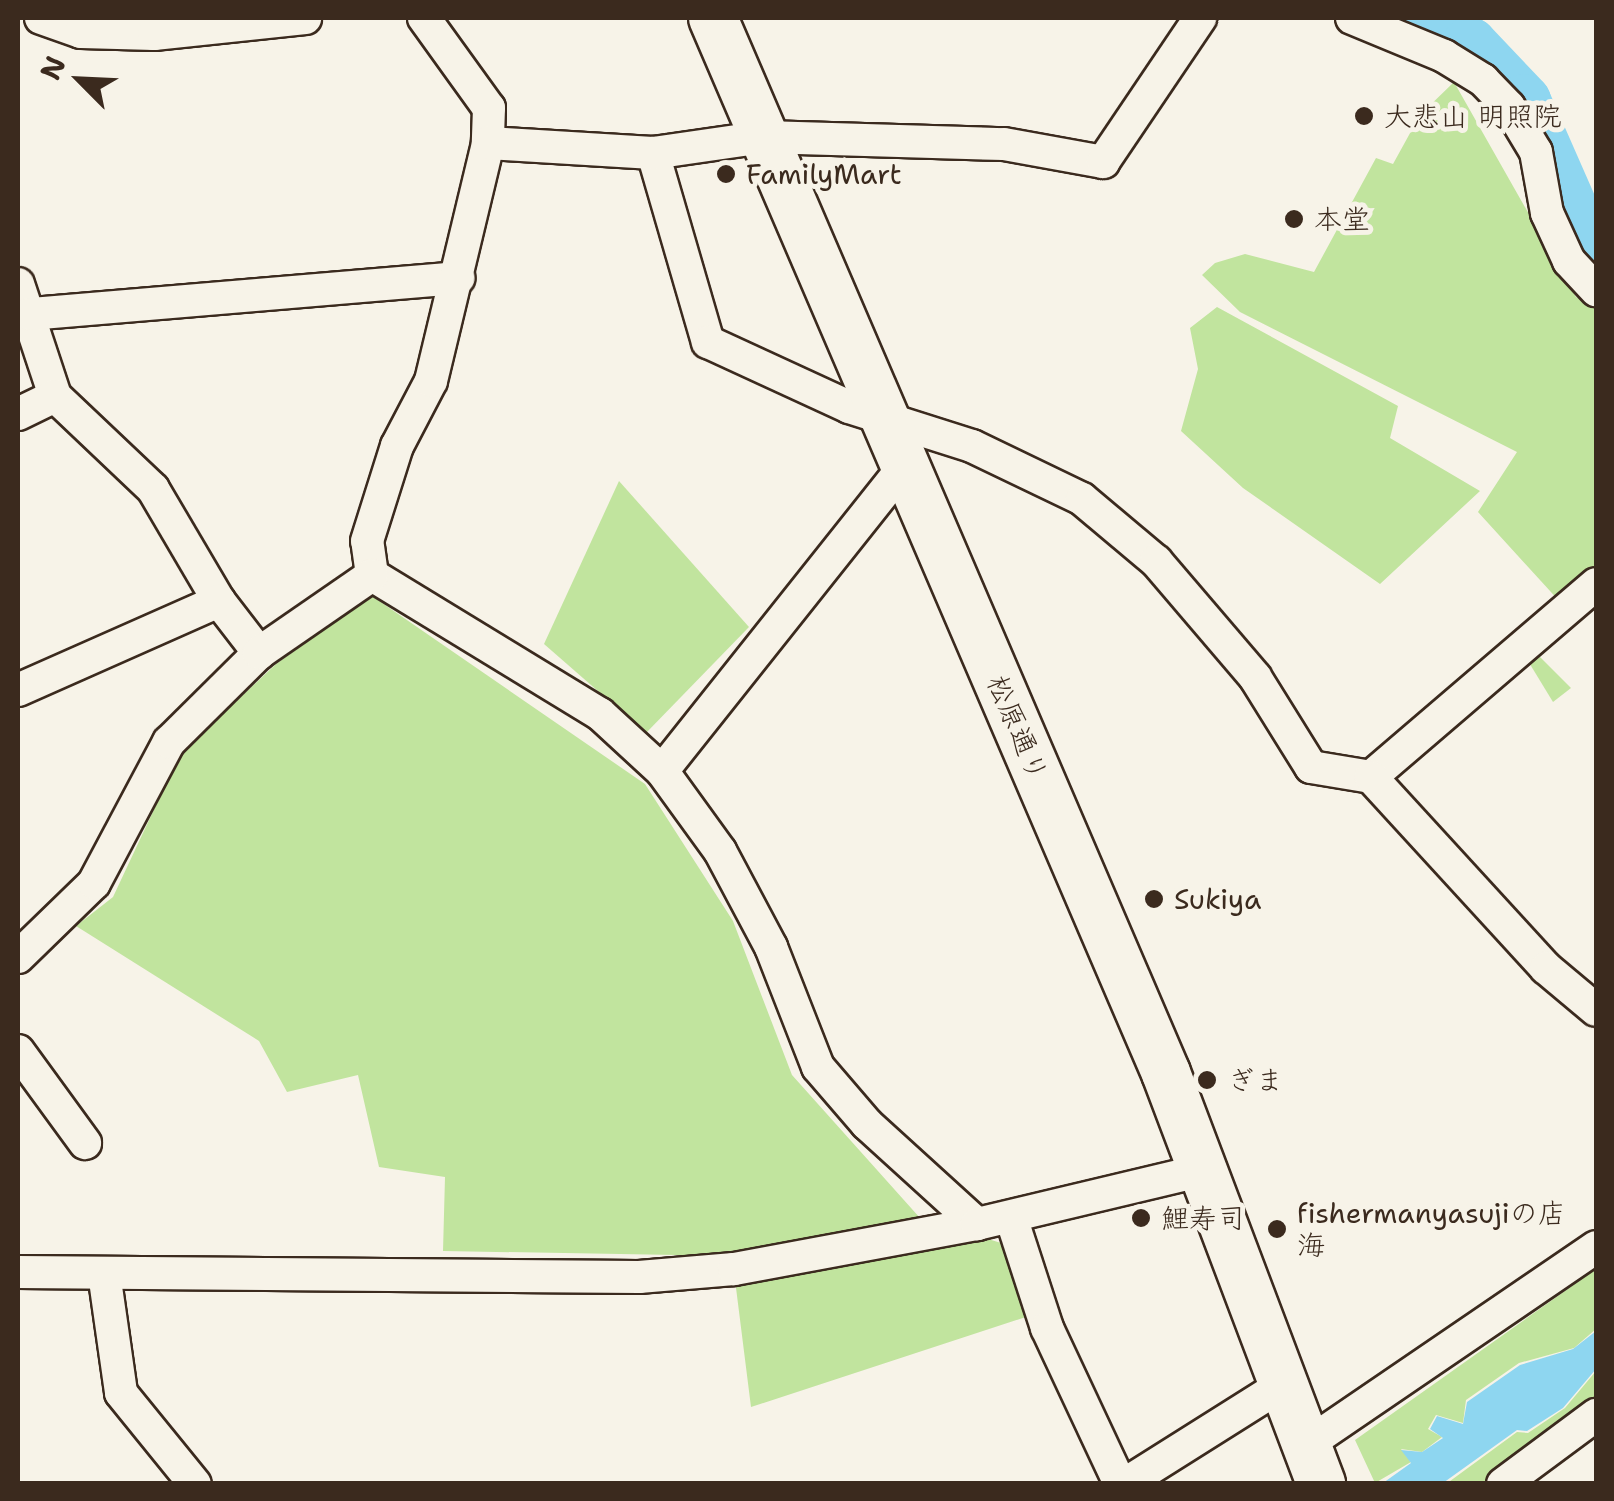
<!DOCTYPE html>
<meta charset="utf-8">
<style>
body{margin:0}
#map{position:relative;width:1614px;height:1501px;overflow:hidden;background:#f7f3e8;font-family:"Shantell Sans","Klee One",sans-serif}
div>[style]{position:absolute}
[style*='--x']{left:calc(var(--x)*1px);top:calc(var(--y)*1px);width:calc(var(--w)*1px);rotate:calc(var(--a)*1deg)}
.green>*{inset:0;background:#c1e49e}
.water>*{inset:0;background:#8ed6f0}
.river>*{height:55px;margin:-27.5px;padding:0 27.5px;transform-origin:27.5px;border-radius:27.5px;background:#8ed6f0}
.roads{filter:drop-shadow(2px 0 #3b2a1e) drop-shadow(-2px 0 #3b2a1e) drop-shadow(0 2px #3b2a1e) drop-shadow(0 -2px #3b2a1e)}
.minor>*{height:32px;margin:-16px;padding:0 16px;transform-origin:16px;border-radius:16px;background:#f7f3e8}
.secondary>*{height:48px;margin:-24px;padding:0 24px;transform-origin:24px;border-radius:24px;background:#f7f3e8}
.dots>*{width:28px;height:28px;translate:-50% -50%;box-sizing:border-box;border:5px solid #f7f3e8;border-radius:50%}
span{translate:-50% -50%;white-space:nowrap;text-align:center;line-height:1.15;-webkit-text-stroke:10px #f7f3e8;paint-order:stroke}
.poi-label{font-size:28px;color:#3b2a1e}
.left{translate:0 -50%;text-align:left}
.street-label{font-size:28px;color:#3b2a1e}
.frame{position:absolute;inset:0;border:20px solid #3b2a1e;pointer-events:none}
.north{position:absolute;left:30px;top:30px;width:100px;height:100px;-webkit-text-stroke:8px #f7f3e8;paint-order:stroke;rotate:294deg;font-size:28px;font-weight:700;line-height:40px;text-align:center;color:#3b2a1e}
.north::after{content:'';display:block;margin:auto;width:35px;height:45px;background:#3b2a1e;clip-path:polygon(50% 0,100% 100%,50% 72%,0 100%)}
</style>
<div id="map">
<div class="green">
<i style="clip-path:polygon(1454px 82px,1576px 297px,1596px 308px,1596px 567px,1561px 603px,1478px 512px,1517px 452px,1240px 312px,1202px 275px,1215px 263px,1245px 254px,1314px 272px,1376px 158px,1393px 164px,1420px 115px)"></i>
<i style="clip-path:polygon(1217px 307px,1398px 406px,1390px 438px,1480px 491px,1380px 584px,1243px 488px,1181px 431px,1198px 369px,1190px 328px)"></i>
<i style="clip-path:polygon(619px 481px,749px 627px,646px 733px,544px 644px)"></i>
<i style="clip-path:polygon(372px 596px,645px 784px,733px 921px,792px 1075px,920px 1218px,1014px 1247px,1032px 1315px,751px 1407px,732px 1256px,443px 1251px,445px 1177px,379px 1167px,358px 1075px,287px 1092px,259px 1041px,76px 926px,113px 897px,180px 754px,276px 664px)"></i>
<i style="clip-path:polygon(1539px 656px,1571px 688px,1553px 702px,1528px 661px)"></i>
<i style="clip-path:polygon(1596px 1269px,1596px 1329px,1574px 1348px,1519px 1363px,1466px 1400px,1463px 1423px,1436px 1415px,1428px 1429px,1442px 1437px,1422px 1452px,1401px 1449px,1411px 1462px,1375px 1483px,1355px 1440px)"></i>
<i style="clip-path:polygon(1596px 1371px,1596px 1409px,1490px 1483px,1446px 1484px,1517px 1432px,1528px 1433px,1565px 1408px)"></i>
</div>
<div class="water">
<i style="clip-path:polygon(1596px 1331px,1596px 1369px,1563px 1408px,1527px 1431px,1517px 1430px,1443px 1483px,1383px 1483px,1411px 1463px,1401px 1450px,1422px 1452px,1443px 1438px,1430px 1429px,1437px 1416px,1463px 1424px,1467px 1402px,1520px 1365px,1573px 1349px)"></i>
</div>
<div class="river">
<i style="--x:1414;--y:18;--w:61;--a:25.3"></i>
<i style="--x:1469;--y:44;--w:79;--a:46.5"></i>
<i style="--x:1523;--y:101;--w:181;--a:66.3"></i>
</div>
<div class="roads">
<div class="minor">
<i style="--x:41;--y:18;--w:42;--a:19.3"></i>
<i style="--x:81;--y:32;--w:73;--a:1.6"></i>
<i style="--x:154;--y:34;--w:152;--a:-6"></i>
<i style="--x:424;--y:18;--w:111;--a:54.2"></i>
<i style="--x:489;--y:108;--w:35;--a:92"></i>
<i style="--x:1352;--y:18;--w:100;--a:22.4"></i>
<i style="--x:1444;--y:56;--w:46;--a:31.6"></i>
<i style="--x:1483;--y:80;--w:37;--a:46"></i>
<i style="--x:1509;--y:107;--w:52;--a:59"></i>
<i style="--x:1536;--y:152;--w:62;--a:79.8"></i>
<i style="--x:1547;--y:213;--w:53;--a:65.4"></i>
<i style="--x:1569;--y:261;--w:40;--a:47"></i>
<i style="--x:653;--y:153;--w:197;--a:73.8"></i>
<i style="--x:708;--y:342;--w:155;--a:24.7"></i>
<i style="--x:849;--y:407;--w:129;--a:17.6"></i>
<i style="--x:972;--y:446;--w:122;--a:25.7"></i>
<i style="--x:1082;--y:499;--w:97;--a:40"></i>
<i style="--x:1156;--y:561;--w:153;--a:49.5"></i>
<i style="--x:1255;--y:677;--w:106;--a:58.1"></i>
<i style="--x:1311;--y:767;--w:61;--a:9.5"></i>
<i style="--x:1371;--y:777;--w:296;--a:-40.6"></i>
<i style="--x:18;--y:284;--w:118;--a:71.7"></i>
<i style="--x:55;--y:396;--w:135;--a:43.5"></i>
<i style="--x:153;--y:489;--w:130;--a:59.5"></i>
<i style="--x:219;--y:601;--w:66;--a:52.4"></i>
<i style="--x:30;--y:314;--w:430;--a:-4.8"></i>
<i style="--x:18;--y:414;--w:41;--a:-25.9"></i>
<i style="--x:372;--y:575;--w:34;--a:-98"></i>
<i style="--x:367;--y:541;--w:100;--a:-72.5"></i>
<i style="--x:397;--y:446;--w:73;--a:-62.4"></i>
<i style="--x:431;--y:381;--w:245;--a:-76.5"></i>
<i style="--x:488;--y:143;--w:165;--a:3.5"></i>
<i style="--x:653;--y:153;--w:112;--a:-8.2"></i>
<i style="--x:764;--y:137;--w:240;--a:1.7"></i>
<i style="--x:1004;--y:144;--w:101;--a:10.3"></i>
<i style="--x:1103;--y:162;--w:174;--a:-56"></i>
<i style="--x:372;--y:575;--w:267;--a:31.4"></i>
<i style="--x:600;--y:714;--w:84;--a:42.6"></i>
<i style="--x:662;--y:771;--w:99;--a:54.1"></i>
<i style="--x:720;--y:851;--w:109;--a:62"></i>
<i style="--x:771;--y:947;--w:129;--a:68.6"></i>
<i style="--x:818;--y:1067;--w:75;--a:49.3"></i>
<i style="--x:867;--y:1124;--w:149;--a:42.3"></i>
<i style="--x:18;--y:690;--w:220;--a:-23.9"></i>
<i style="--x:662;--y:771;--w:390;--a:-51.5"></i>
<i style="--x:1371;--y:777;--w:259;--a:47.5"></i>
<i style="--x:1546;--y:968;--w:65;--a:40"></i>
<i style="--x:18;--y:957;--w:106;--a:-44.2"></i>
<i style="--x:94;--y:883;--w:160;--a:-62"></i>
<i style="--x:169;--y:742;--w:127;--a:-44.7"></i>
<i style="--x:259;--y:653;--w:137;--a:-34.6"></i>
<i style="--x:18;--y:1051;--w:114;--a:53.9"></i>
<i style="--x:1011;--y:1217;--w:117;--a:72"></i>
<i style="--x:1047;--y:1328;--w:172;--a:64.9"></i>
<i style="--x:18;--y:1272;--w:621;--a:0.46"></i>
<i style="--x:639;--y:1277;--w:95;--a:-4.8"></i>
<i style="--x:734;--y:1269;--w:247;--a:-10.5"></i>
<i style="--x:977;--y:1224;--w:229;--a:-13.4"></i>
<i style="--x:104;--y:1273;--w:121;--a:81.9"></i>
<i style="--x:121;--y:1393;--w:117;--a:50.9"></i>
<i style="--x:1303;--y:1447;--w:355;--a:-34.3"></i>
<i style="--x:1125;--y:1484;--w:182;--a:-32.2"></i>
<i style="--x:1503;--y:1484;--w:116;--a:-36.6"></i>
</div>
<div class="secondary">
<i style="--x:713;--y:18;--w:1148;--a:66.76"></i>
<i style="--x:1166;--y:1073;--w:439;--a:69.3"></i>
</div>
</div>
<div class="dots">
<i style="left:1364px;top:116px;background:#3b2a1e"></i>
<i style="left:726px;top:174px;background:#3b2a1e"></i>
<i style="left:1294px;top:219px;background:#3b2a1e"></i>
<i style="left:1154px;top:899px;background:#3b2a1e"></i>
<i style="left:1207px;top:1080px;background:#3b2a1e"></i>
<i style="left:1141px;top:1218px;background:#3b2a1e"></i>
<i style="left:1277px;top:1229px;background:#3b2a1e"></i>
</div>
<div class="poi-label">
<span class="left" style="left:1384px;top:116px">大悲山 明照院</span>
<span class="left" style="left:746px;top:174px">FamilyMart</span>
<span class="left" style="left:1314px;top:219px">本堂</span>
<span class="left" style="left:1174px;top:899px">Sukiya</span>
<span class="left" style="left:1227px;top:1080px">ぎま</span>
<span class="left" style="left:1297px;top:1229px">fishermanyasujiの店<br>海</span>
<span class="left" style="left:1161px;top:1218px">鯉寿司</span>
</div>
<div class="street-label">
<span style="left:1018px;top:728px;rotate:67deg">松原通り</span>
</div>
<div class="frame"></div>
<div class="north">N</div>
</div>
